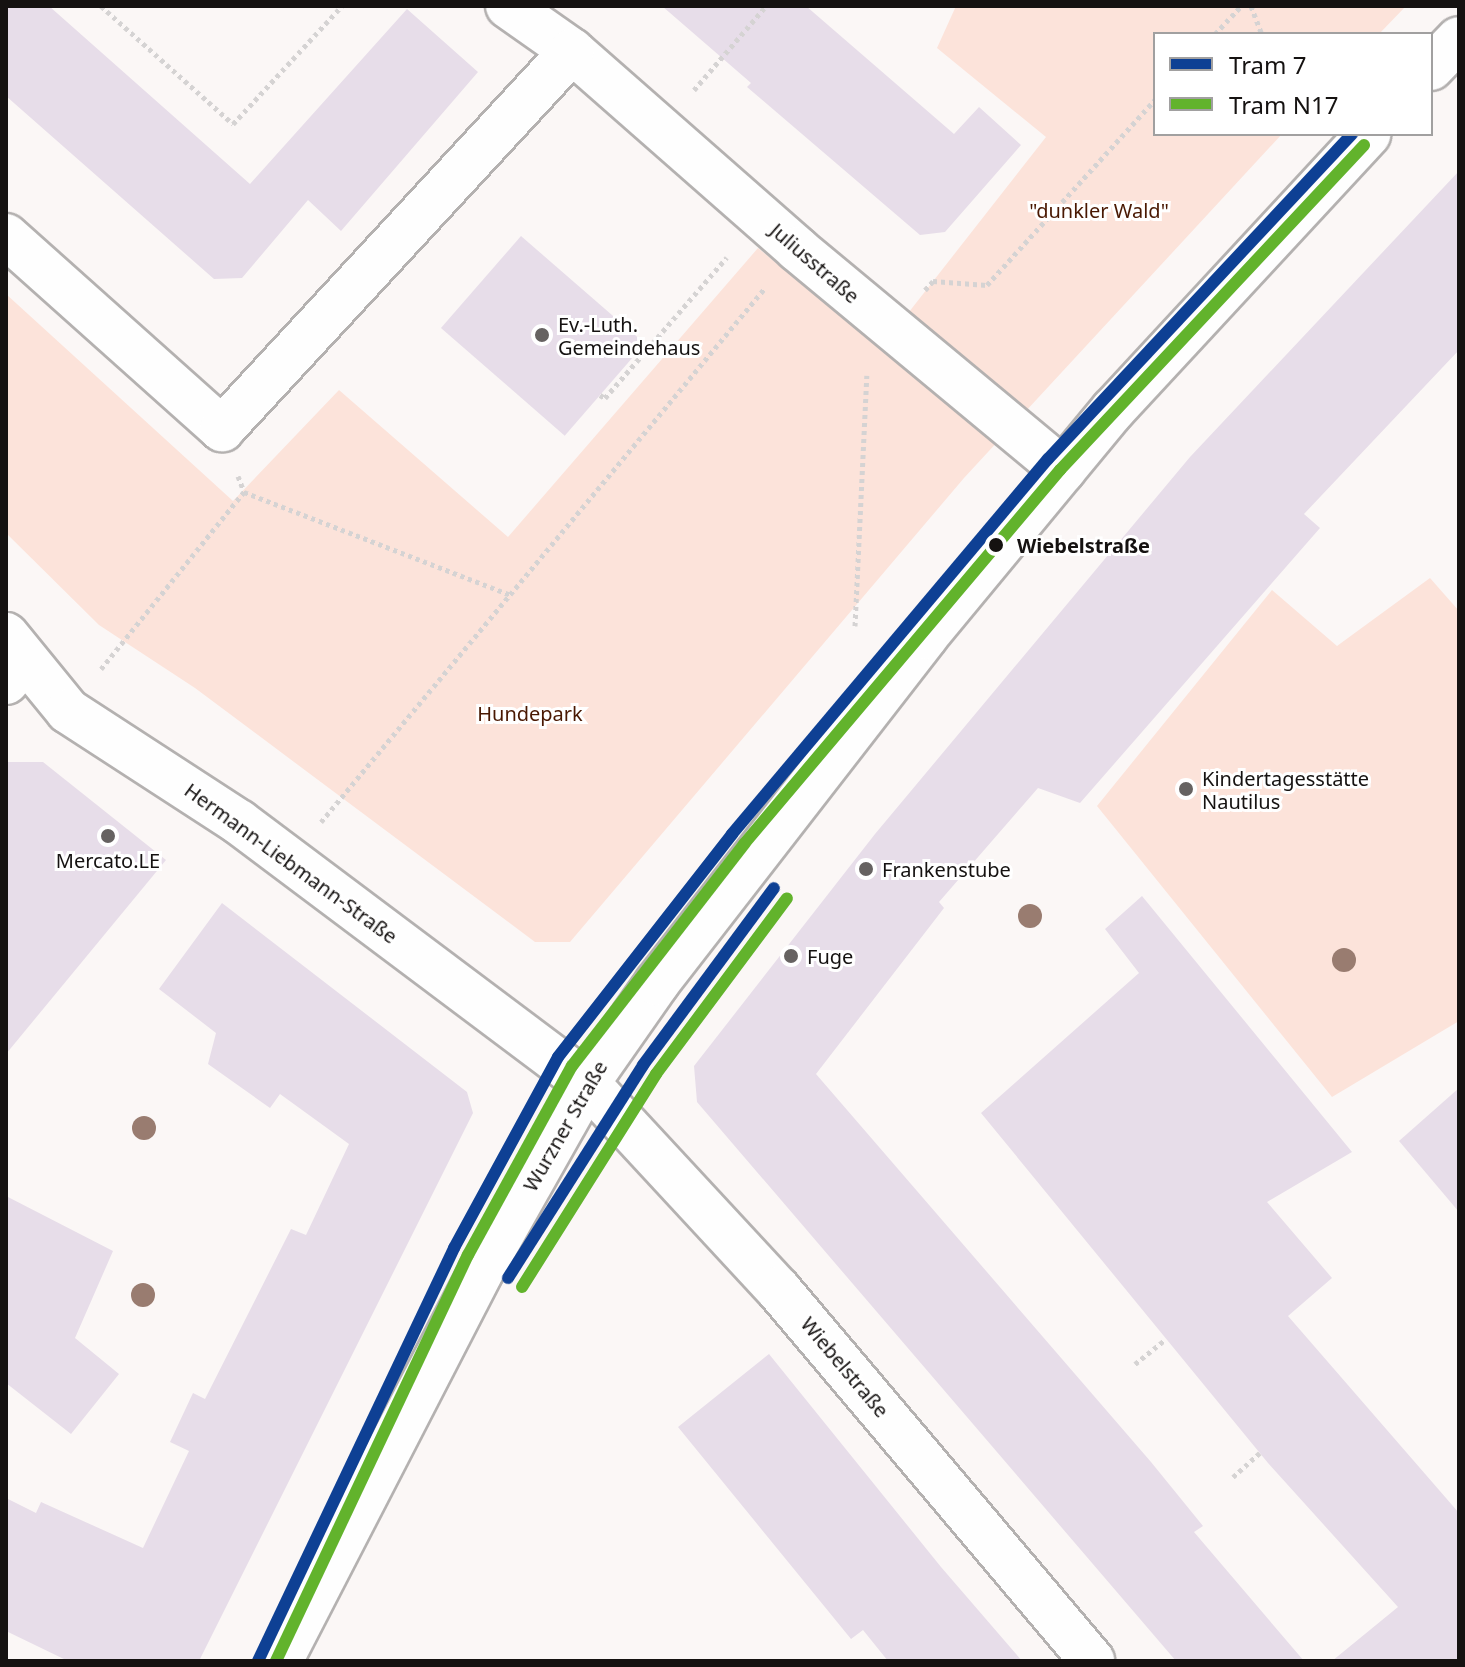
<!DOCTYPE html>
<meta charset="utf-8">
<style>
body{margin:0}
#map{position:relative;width:1465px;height:1667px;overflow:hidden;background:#fbf7f6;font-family:"Noto Sans",sans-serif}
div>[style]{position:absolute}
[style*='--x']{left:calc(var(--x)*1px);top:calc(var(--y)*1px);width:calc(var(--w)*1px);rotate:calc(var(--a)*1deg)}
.green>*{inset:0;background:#fce3da}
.building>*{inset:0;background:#e7dde9;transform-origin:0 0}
.path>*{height:5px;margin-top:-2.5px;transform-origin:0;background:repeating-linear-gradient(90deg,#d5d3d3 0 4px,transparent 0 8px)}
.roads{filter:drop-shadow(2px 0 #b4b1b0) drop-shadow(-2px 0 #b4b1b0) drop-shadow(0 2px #b4b1b0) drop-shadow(0 -2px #b4b1b0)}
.street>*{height:44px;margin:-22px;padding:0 22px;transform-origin:22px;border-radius:22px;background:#fefefe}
.secondary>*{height:44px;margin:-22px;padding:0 22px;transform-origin:22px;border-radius:22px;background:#fefefe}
.tram-1>*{height:12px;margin:-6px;padding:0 6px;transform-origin:6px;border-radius:6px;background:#0e4094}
.tram-2>*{height:12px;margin:-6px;padding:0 6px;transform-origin:6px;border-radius:6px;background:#62b32c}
.trees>*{width:24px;height:24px;margin:-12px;border-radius:50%;background:#997c70}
.dots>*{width:22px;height:22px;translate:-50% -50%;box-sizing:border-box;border:4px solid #fff;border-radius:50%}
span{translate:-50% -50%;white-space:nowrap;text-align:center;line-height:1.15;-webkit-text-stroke:6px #fff;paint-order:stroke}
.park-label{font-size:20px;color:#491802}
.street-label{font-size:20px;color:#151211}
.poi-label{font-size:20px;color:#151211}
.left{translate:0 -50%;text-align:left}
.stop-label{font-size:20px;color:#151211;font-weight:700}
.frame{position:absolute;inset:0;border:8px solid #151211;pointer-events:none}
.legend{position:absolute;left:1153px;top:32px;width:280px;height:104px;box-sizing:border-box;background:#fff;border:2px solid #a1a0a0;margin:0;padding:10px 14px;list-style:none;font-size:24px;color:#151211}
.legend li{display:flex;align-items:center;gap:16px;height:40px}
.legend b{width:40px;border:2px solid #a1a0a0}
</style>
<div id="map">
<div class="green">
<i style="clip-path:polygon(956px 6px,1406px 6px,1379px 34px,1155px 34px,1155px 134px,1282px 134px,964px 478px,570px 942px,535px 942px,195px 688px,99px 625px,6px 533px,6px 294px,233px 501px,339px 390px,508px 537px,758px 248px,880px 349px,1046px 137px,937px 48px)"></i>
<i style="clip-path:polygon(1430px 578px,1459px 611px,1459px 1021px,1332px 1097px,1097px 806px,1272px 590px,1337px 646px)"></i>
</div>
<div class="building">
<i style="clip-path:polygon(6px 6px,49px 6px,250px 184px,407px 9px,478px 72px,341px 231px,308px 200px,242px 278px,214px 279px,6px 96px)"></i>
<i style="clip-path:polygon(662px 6px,806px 6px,954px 134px,979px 107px,1021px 145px,945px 232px,920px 235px,747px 87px,751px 83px)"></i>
<i style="clip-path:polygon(1459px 171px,1459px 350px,1304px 514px,1320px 528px,1080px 803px,1038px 788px,939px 902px,944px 908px,816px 1074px,1151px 1462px,1203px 1526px,1194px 1532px,1304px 1661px,1176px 1661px,697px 1102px,694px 1066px,875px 834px,1190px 457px)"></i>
<i style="left:521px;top:236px;width:164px;height:122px;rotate:41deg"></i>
<i style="clip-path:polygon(6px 762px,43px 762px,166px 860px,6px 1054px)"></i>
<i style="clip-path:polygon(1142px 896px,1352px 1152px,1267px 1202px,1332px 1278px,1288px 1316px,1459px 1513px,1459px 1661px,1332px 1661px,1398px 1607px,1268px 1463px,981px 1113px,1139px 973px,1105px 929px)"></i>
<i style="clip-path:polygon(222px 903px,467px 1092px,473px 1113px,199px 1661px,68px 1661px,6px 1631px,6px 1498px,36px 1513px,41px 1502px,143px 1548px,189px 1451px,170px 1442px,193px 1393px,205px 1399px,291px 1229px,306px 1235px,349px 1144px,280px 1094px,270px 1108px,208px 1064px,216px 1033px,159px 989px)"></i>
<i style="clip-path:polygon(1459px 1088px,1459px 1212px,1399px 1141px)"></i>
<i style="clip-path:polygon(6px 1196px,113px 1251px,75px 1338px,119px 1374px,71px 1434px,6px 1383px)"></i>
<i style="clip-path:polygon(769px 1354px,941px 1567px,1022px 1661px,888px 1661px,863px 1630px,851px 1639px,678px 1427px)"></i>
</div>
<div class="path">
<i style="--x:101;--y:6;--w:177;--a:41.8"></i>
<i style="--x:233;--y:124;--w:161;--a:-47.3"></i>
<i style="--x:1251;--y:6;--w:30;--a:69"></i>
<i style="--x:1215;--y:34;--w:38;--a:-47"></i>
<i style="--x:694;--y:90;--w:111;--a:-49.4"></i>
<i style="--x:925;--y:290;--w:12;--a:-48"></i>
<i style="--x:933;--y:281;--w:54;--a:4.2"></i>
<i style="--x:987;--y:285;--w:250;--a:-47.8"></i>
<i style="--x:600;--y:395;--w:6;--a:31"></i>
<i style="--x:605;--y:398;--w:186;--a:-49.1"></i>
<i style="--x:238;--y:476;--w:17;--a:69"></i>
<i style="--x:244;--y:492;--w:286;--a:21.1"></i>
<i style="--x:855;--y:626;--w:251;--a:-87.3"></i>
<i style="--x:101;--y:669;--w:228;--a:-51.1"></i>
<i style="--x:321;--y:822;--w:694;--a:-50.26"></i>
<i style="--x:1135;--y:1364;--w:38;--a:-39"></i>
<i style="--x:1233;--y:1477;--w:36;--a:-42"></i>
</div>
<div class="roads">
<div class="street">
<i style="--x:508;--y:6;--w:78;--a:35.1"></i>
<i style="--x:572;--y:51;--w:300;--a:41.3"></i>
<i style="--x:797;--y:249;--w:346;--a:39.7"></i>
<i style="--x:6;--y:236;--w:290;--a:41.8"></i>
<i style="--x:222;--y:429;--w:515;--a:-47.2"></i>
<i style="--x:6;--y:682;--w:29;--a:-49"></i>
<i style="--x:587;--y:1083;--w:281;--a:47.2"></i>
<i style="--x:778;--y:1289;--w:487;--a:49.8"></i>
</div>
<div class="secondary">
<i style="--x:1431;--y:68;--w:40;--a:-46"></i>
<i style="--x:6;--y:635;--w:98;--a:50.8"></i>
<i style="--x:68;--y:711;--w:204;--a:33"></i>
<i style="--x:239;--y:822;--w:435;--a:36.9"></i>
<i style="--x:280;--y:1661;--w:439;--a:-62.7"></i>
<i style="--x:481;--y:1271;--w:216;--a:-60.6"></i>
<i style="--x:587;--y:1083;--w:122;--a:-55"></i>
<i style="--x:657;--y:983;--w:438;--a:-52.2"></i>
<i style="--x:925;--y:637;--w:295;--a:-50.4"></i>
<i style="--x:1113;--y:410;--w:376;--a:-47.2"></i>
</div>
</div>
<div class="tram-1">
<i style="--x:508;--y:1278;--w:252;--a:-57.6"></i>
<i style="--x:643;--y:1065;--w:220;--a:-53.5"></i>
<i style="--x:258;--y:1661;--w:457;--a:-64.6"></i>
<i style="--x:454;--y:1248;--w:217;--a:-61.4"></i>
<i style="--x:558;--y:1057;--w:283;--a:-52"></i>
<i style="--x:732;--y:834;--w:490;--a:-49.9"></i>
<i style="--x:1048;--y:459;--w:445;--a:-46.9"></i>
</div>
<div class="tram-2">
<i style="--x:522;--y:1287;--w:252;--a:-57.8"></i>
<i style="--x:656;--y:1074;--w:219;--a:-53.3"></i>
<i style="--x:276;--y:1661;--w:449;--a:-64.7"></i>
<i style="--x:468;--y:1255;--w:216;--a:-61.2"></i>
<i style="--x:572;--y:1066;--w:281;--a:-52.2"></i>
<i style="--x:744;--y:844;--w:490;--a:-49.8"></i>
<i style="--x:1060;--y:470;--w:445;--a:-46.9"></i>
</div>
<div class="trees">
<i style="left:1030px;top:916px"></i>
<i style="left:1344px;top:960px"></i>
<i style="left:144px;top:1128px"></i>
<i style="left:143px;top:1295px"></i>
</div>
<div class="dots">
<i style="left:542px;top:335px;background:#666261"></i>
<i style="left:996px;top:545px;background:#151211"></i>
<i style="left:1186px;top:789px;background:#666261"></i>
<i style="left:108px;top:836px;background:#666261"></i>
<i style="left:866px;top:869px;background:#666261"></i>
<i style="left:791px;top:956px;background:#666261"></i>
</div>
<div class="park-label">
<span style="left:1099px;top:210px">"dunkler Wald"</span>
<span style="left:530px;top:713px">Hundepark</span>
</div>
<div class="street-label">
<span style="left:815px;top:263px;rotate:41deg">Juliusstraße</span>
<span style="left:291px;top:863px;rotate:36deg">Hermann-Liebmann-Straße</span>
<span style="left:565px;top:1126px;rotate:-60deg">Wurzner Straße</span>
<span style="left:845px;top:1367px;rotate:50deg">Wiebelstraße</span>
</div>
<div class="poi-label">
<span class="left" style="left:558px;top:336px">Ev.-Luth.<br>Gemeindehaus</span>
<span class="left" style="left:1202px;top:790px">Kindertagesstätte<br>Nautilus</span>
<span style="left:108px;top:860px">Mercato.LE</span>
<span class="left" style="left:882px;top:869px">Frankenstube</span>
<span class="left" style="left:807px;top:956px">Fuge</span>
</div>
<div class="stop-label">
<span class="left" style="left:1017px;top:545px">Wiebelstraße</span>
</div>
<div class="frame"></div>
<ul class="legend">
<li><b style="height:10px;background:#0e4094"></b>Tram 7</li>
<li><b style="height:10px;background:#62b32c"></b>Tram N17</li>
</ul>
</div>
